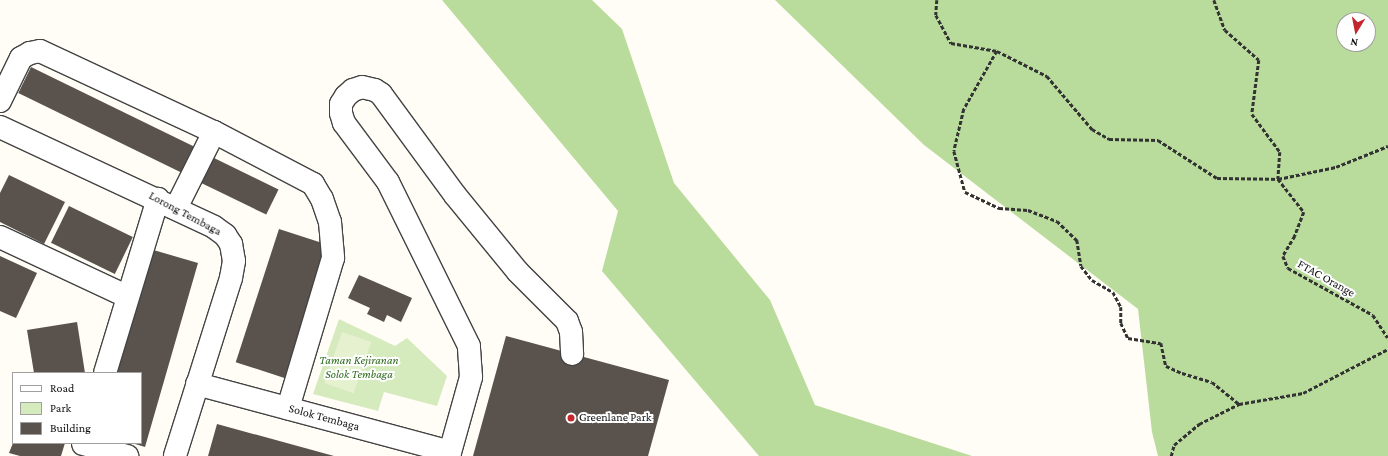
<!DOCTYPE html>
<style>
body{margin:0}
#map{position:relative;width:1388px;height:456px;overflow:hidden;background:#fffdf5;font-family:"Crimson Pro",serif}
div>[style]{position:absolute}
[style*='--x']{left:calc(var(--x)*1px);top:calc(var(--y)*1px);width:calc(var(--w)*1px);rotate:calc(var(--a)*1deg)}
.green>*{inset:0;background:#d5ebbd}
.forest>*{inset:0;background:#b9dc9c}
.pitch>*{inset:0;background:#e6f2cf;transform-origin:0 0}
.building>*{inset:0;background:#5a524d;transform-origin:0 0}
.path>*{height:2.5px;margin-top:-1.25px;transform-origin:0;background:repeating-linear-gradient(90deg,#333 0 4px,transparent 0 6px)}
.roads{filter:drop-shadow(1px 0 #444) drop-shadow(-1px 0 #444) drop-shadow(0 1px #444) drop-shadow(0 -1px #444)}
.minor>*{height:22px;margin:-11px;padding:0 11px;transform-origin:11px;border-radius:11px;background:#fff}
.dots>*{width:11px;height:11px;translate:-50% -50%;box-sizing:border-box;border:2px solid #fff;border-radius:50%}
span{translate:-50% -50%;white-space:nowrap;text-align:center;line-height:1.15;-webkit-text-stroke:4px #fff;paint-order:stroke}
.street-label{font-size:12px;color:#111}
.park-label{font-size:12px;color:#2f6b1f;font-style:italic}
.poi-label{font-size:12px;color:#111}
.left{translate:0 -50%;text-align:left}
.legend{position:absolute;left:12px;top:372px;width:130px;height:72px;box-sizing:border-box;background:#fff;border:1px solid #a0a0a0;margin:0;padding:5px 7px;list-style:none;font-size:12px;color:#111}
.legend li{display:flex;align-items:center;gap:8px;height:20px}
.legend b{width:20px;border:1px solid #a0a0a0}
.north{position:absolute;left:1336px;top:12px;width:40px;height:40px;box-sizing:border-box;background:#fff;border:1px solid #a0a0a0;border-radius:50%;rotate:190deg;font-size:11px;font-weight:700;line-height:16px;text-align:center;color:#111}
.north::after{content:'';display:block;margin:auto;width:14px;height:18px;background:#c4262e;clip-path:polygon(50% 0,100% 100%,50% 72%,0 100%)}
</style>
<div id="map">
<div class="green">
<i style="clip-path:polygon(339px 319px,395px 346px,407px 338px,447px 376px,437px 406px,384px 392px,378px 411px,313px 394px)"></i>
</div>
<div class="forest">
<i style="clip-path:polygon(442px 0,592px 0,622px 29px,674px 183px,770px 300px,815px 405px,972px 456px,759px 456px,602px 271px,618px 211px)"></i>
<i style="clip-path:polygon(evenodd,775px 0,1388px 0,1388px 456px,1158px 456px,1152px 432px,1138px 309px,924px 145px,775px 0,1344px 20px,1368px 20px,1368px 44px,1344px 44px,1344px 20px)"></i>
</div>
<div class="pitch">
<i style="left:342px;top:332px;width:31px;height:54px;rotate:19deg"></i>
</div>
<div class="building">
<i style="left:31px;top:67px;width:183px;height:29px;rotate:26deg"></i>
<i style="left:212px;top:157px;width:74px;height:28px;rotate:26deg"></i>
<i style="clip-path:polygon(9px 175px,65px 202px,44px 244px,0 222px,0 193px)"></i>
<i style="left:69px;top:206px;width:71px;height:41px;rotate:26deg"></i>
<i style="left:279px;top:229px;width:52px;height:140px;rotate:18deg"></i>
<i style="clip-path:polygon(150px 249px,198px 263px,145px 447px,132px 443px,141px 443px,141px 373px,114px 373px)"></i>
<i style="clip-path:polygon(0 256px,37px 273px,16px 318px,0 311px)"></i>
<i style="clip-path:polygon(359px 275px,412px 298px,401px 322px,387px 315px,384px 322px,367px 314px,370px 308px,348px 298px)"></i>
<i style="clip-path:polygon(77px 322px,85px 373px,34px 373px,27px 330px)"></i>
<i style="clip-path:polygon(506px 336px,669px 380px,648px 456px,473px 456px)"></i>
<i style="clip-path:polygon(217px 424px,334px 456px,208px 456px)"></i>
<i style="clip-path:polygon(13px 443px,65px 443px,61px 456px,20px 456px,9px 453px)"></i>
</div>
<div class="path">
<i style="--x:937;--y:0;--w:15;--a:94"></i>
<i style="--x:936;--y:15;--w:32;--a:62"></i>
<i style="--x:951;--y:43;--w:47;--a:9.9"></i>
<i style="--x:997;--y:51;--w:56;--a:26.6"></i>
<i style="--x:1047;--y:76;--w:70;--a:49.7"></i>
<i style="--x:1092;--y:129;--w:20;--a:30"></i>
<i style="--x:1109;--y:139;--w:49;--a:1.2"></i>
<i style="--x:1158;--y:140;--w:70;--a:32.8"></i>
<i style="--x:1217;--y:178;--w:61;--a:0.9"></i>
<i style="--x:1278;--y:179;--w:59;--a:-11.7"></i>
<i style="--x:1336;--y:167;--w:56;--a:-22"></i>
<i style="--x:1214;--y:0;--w:32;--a:70"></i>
<i style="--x:1225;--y:30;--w:45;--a:41.4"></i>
<i style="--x:1259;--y:60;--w:54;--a:97.4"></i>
<i style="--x:1252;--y:114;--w:47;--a:53.6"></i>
<i style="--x:1280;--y:152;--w:27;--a:94"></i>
<i style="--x:1278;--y:179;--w:42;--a:51.8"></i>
<i style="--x:1304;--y:212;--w:26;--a:111"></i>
<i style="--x:1295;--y:236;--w:23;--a:121"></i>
<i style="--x:1283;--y:256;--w:13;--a:67"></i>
<i style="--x:1288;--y:268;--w:97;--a:28.9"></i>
<i style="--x:1373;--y:315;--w:27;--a:57"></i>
<i style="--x:997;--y:51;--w:67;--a:119.6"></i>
<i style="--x:964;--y:109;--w:43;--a:103.4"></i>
<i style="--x:954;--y:151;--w:42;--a:75"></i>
<i style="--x:965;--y:192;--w:38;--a:25"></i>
<i style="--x:999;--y:208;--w:29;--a:4"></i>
<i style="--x:1028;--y:210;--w:31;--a:21"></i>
<i style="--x:1057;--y:221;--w:28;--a:44"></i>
<i style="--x:1077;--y:240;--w:26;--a:81"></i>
<i style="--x:1081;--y:266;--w:18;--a:52"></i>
<i style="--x:1092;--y:280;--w:24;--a:30"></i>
<i style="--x:1113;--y:292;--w:17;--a:62"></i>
<i style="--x:1121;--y:307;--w:16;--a:90"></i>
<i style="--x:1121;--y:323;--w:17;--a:65"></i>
<i style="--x:1128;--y:338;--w:33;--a:9"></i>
<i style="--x:1161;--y:343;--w:24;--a:78"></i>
<i style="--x:1166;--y:366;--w:17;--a:24"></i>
<i style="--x:1182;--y:373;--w:31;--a:17"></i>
<i style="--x:1212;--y:382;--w:35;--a:39"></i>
<i style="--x:1171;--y:456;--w:11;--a:-75"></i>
<i style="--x:1174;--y:445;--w:33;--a:-40"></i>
<i style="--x:1199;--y:424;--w:45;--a:-26.6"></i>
<i style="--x:1239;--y:404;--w:65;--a:-9.8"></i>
<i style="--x:1303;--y:393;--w:96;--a:-27.4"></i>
</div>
<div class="roads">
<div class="minor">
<i style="--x:0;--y:101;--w:48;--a:-64"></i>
<i style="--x:21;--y:58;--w:10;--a:-29"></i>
<i style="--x:30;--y:53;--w:10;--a:-11"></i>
<i style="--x:40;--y:51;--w:192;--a:25"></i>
<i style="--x:214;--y:132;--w:112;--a:27.7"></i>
<i style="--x:313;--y:184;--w:17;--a:59"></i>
<i style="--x:322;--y:199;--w:24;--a:71"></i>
<i style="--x:330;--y:222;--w:36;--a:85"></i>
<i style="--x:333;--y:258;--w:157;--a:106.7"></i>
<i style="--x:0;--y:127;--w:236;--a:25"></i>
<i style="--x:214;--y:227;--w:14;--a:36"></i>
<i style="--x:225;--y:235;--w:11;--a:56"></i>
<i style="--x:231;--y:244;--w:17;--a:80"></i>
<i style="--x:234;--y:261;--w:17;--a:100"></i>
<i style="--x:231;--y:278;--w:187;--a:107.5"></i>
<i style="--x:176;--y:208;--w:85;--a:-63.4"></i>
<i style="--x:0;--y:237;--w:141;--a:25.1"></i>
<i style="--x:105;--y:373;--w:182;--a:-73.1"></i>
<i style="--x:197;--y:384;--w:262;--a:15"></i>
<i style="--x:83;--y:444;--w:46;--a:15.3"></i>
<i style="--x:449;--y:456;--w:82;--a:-74.4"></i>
<i style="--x:471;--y:377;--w:31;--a:-94"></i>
<i style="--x:469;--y:346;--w:183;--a:-116.3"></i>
<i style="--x:388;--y:182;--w:74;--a:-126.7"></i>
<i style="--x:344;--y:123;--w:10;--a:-107"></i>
<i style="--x:341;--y:113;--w:9;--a:-90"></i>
<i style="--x:341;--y:104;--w:9;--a:-58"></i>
<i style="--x:346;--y:96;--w:9;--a:-41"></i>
<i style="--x:353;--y:90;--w:9;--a:-18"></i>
<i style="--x:362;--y:87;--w:13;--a:13"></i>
<i style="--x:375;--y:90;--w:7;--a:34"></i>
<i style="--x:381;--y:94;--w:125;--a:53.8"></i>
<i style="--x:455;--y:195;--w:99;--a:50.7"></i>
<i style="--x:518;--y:272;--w:69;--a:45"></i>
<i style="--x:567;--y:321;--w:12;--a:70"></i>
<i style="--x:571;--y:332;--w:22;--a:87"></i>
</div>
</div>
<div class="dots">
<i style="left:571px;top:418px;background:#c4262e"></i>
</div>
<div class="street-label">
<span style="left:185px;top:214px;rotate:28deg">Lorong Tembaga</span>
<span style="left:1326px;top:279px;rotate:29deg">FTAC Orange</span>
<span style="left:324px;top:418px;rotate:15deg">Solok Tembaga</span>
</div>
<div class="park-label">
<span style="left:359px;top:368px">Taman Kejiranan<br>Solok Tembaga</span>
</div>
<div class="poi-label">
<span class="left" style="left:579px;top:418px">Greenlane Park</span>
</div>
<ul class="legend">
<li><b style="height:5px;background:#fff"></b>Road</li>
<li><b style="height:11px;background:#d5ebbd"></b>Park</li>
<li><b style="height:11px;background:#5a524d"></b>Building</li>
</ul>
<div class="north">N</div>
</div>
